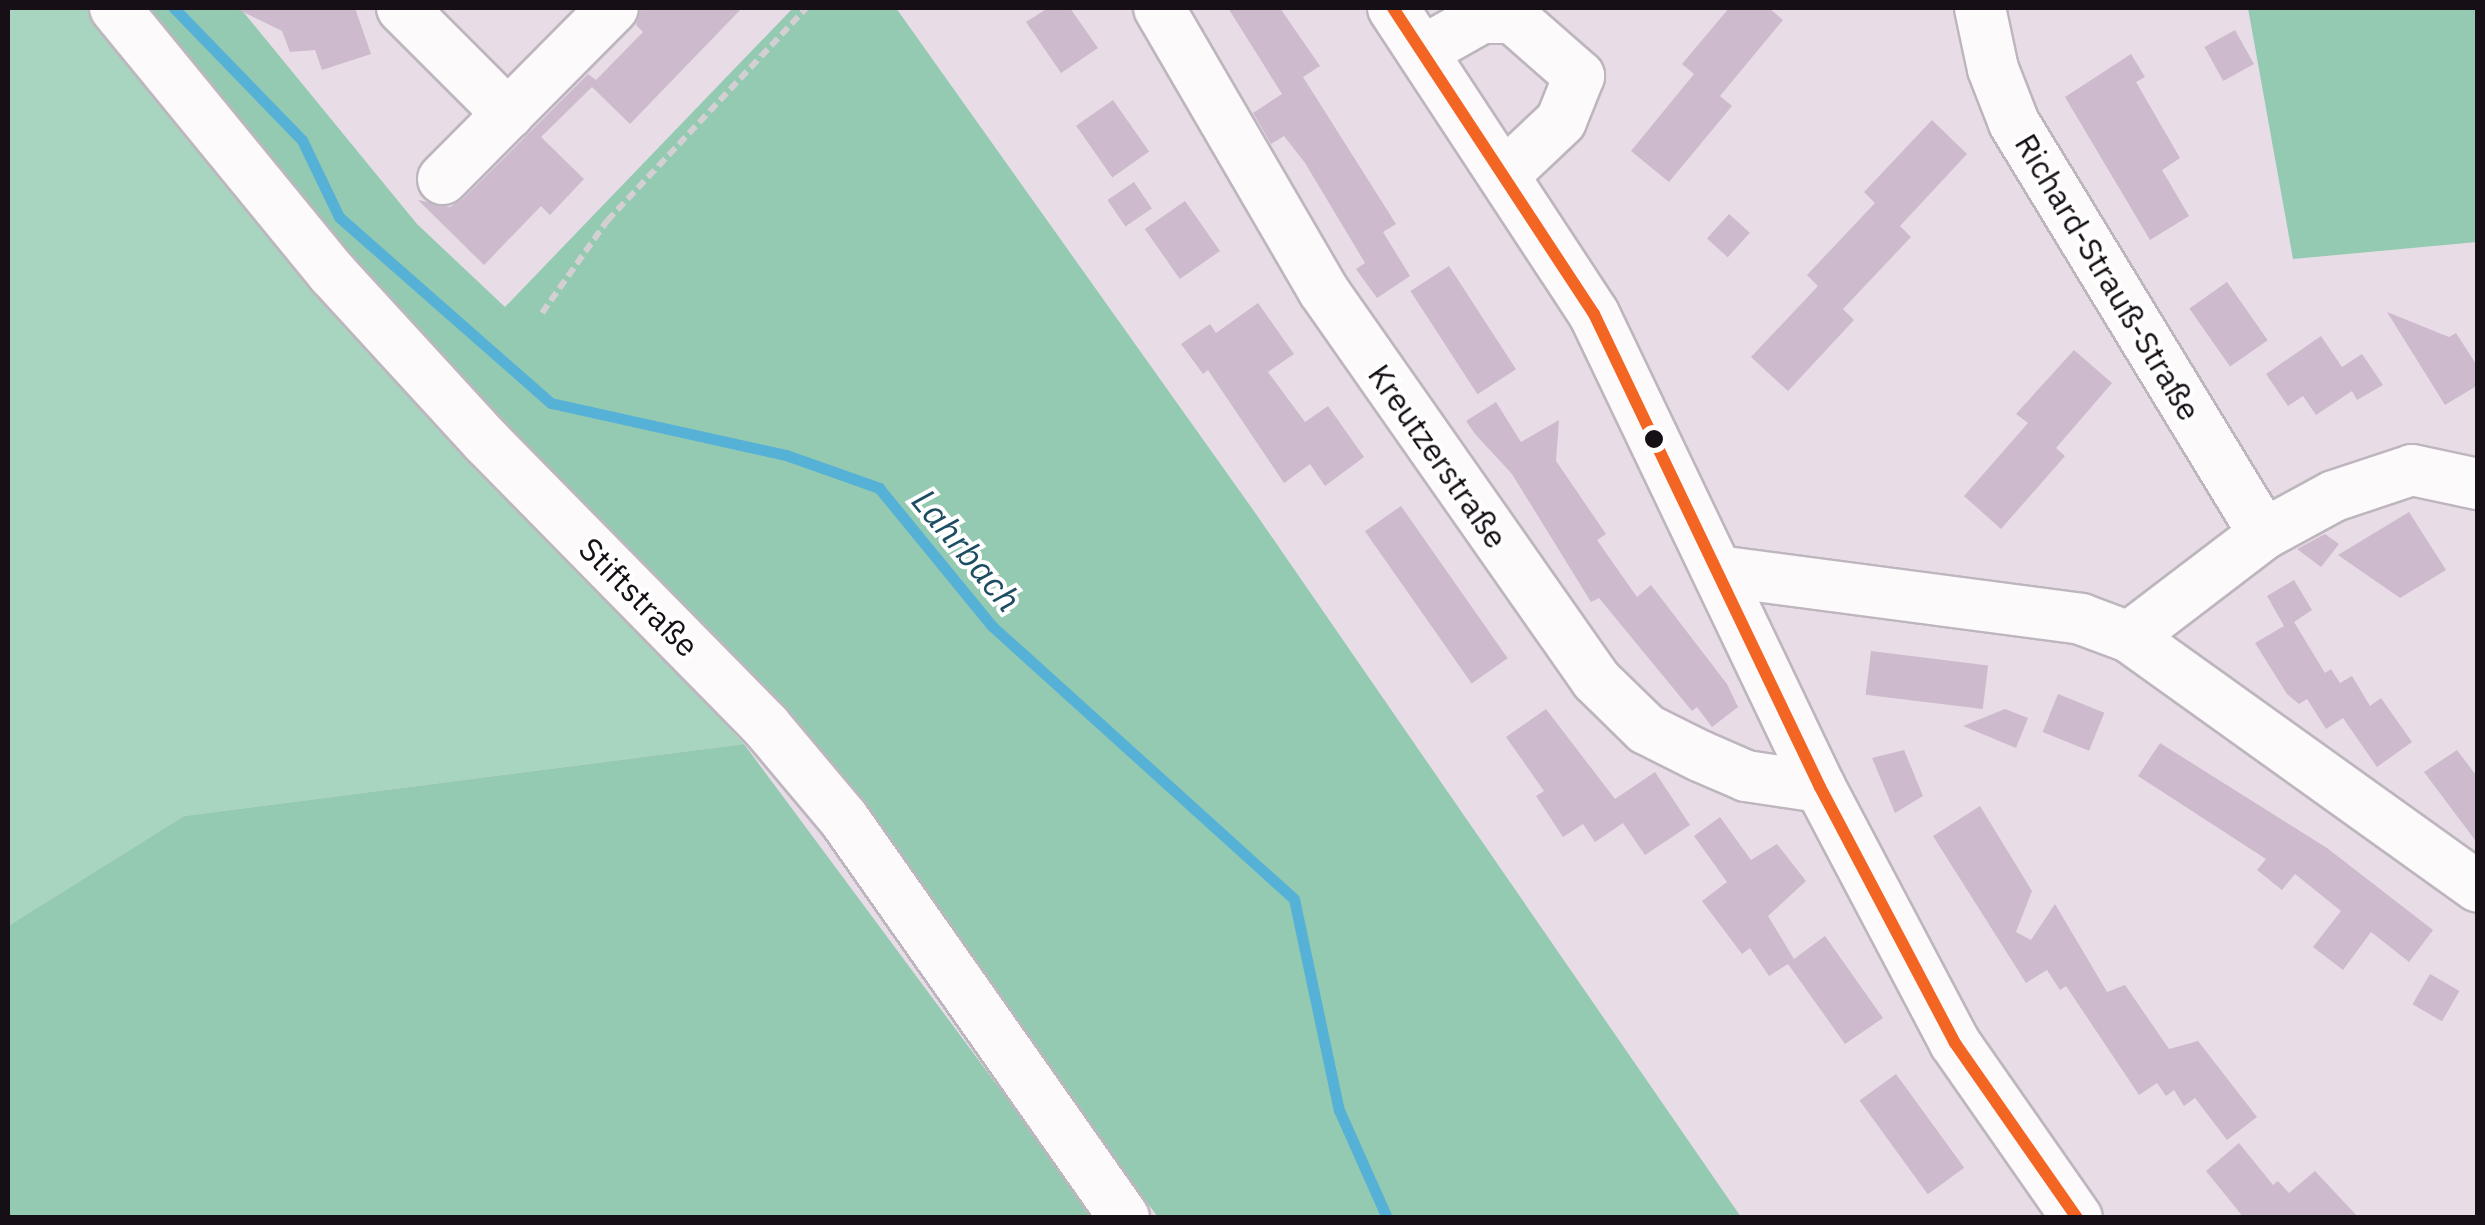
<!DOCTYPE html>
<meta charset="utf-8">
<style>
body{margin:0}
#map{position:relative;width:2485px;height:1225px;overflow:hidden;background:#e8dce7;font-family:"IBM Plex Sans",sans-serif}
div>[style]{position:absolute}
[style*='--x']{left:calc(var(--x)*1px);top:calc(var(--y)*1px);width:calc(var(--w)*1px);rotate:calc(var(--a)*1deg)}
.green>*{inset:0;background:#a8d5bf}
.forest>*{inset:0;background:#94cab1}
.stream>*{height:11px;margin:-5.5px;padding:0 5.5px;transform-origin:5.5px;border-radius:5.5px;background:#56b1d7}
.building>*{inset:0;background:#cebacd;transform-origin:0 0}
.path>*{height:6px;margin-top:-3px;transform-origin:0;background:repeating-linear-gradient(90deg,#d3cfd3 0 10px,transparent 0 15px)}
.roads{filter:drop-shadow(2px 0 #beb6be) drop-shadow(-2px 0 #beb6be) drop-shadow(0 2px #beb6be) drop-shadow(0 -2px #beb6be)}
.minor>*{height:50px;margin:-25px;padding:0 25px;transform-origin:25px;border-radius:25px;background:#fcfafb}
.bus-1>*{height:12px;margin:-6px;padding:0 6px;transform-origin:6px;border-radius:6px;background:#f26522}
.dots>*{width:28px;height:28px;translate:-50% -50%;box-sizing:border-box;border:5px solid #fff;border-radius:50%}
span{translate:-50% -50%;white-space:nowrap;text-align:center;line-height:1.15;-webkit-text-stroke:8px #fff;paint-order:stroke}
.street-label{font-size:32px;color:#160f15}
.water-label{font-size:35px;color:#1c4d62;font-style:italic}
.frame{position:absolute;inset:0;border:10px solid #160f15;pointer-events:none}
</style>
<div id="map">
<div class="green">
<i style="clip-path:polygon(8px 8px,90px 8px,317px 288px,744px 744px,184px 816px,8px 926px)"></i>
</div>
<div class="forest">
<i style="clip-path:polygon(142px 8px,240px 8px,417px 224px,505px 307px,793px 8px,896px 8px,1256px 514px,1741px 1217px,1158px 1217px,776px 716px,350px 261px)"></i>
<i style="clip-path:polygon(2248px 8px,2477px 8px,2477px 242px,2293px 259px)"></i>
<i style="clip-path:polygon(744px 744px,1095px 1217px,8px 1218px,8px 926px,184px 816px)"></i>
</div>
<div class="stream">
<i style="--x:174;--y:8;--w:184;--a:45.9"></i>
<i style="--x:302;--y:140;--w:85;--a:64.3"></i>
<i style="--x:339;--y:217;--w:282;--a:41.3"></i>
<i style="--x:551;--y:403;--w:241;--a:12.5"></i>
<i style="--x:786;--y:455;--w:99;--a:19.5"></i>
<i style="--x:879;--y:488;--w:178;--a:50.7"></i>
<i style="--x:992;--y:626;--w:407;--a:42.1"></i>
<i style="--x:1294;--y:899;--w:216;--a:78"></i>
<i style="--x:1339;--y:1110;--w:118;--a:66"></i>
</div>
<div class="building">
<i style="clip-path:polygon(235px 8px,355px 8px,371px 54px,322px 70px,315px 50px,290px 52px,282px 31px)"></i>
<i style="clip-path:polygon(641px 8px,742px 8px,630px 124px,592px 87px,541px 137px,584px 179px,550px 215px,541px 206px,484px 265px,418px 200px,450px 207px,463px 199px,588px 74px,596px 80px,643px 32px,636px 25px)"></i>
<i style="clip-path:polygon(1048px 8px,1070px 8px,1098px 48px,1061px 73px,1026px 22px)"></i>
<i style="clip-path:polygon(1228px 8px,1280px 8px,1320px 66px,1303px 77px,1396px 224px,1383px 232px,1410px 276px,1377px 298px,1356px 269px,1365px 263px,1305px 163px,1284px 136px,1271px 144px,1253px 113px,1282px 94px)"></i>
<i style="clip-path:polygon(1729px 8px,1769px 8px,1783px 20px,1720px 96px,1732px 106px,1669px 182px,1631px 151px,1694px 74px,1682px 64px)"></i>
<i style="left:2235px;top:30px;width:39px;height:35px;rotate:61deg"></i>
<i style="clip-path:polygon(2131px 54px,2145px 77px,2136px 82px,2180px 158px,2162px 170px,2189px 216px,2150px 240px,2065px 97px)"></i>
<i style="left:1113px;top:100px;width:63px;height:45px;rotate:55deg"></i>
<i style="clip-path:polygon(1932px 120px,1967px 154px,1900px 226px,1911px 237px,1843px 309px,1854px 320px,1788px 391px,1751px 357px,1818px 286px,1807px 275px,1875px 203px,1864px 192px)"></i>
<i style="left:1134px;top:182px;width:32px;height:32px;rotate:56deg"></i>
<i style="left:1185px;top:201px;width:61px;height:49px;rotate:55deg"></i>
<i style="left:1729px;top:214px;width:28px;height:33px;rotate:42deg"></i>
<i style="left:1449px;top:266px;width:123px;height:46px;rotate:57deg"></i>
<i style="left:2227px;top:282px;width:71px;height:46px;rotate:55deg"></i>
<i style="clip-path:polygon(1258px 303px,1294px 354px,1268px 372px,1305px 422px,1328px 406px,1364px 457px,1325px 486px,1310px 464px,1284px 483px,1208px 370px,1203px 374px,1181px 344px,1210px 324px,1216px 333px)"></i>
<i style="clip-path:polygon(2387px 312px,2449px 337px,2456px 333px,2478px 367px,2478px 385px,2445px 405px)"></i>
<i style="clip-path:polygon(2321px 336px,2342px 367px,2362px 354px,2383px 385px,2357px 400px,2352px 391px,2316px 415px,2303px 396px,2288px 406px,2266px 374px)"></i>
<i style="clip-path:polygon(2074px 350px,2112px 383px,2056px 448px,2065px 456px,2001px 529px,1964px 496px,2028px 423px,2016px 414px)"></i>
<i style="clip-path:polygon(1496px 402px,1521px 442px,1559px 420px,1556px 461px,1606px 534px,1597px 540px,1637px 597px,1651px 585px,1727px 684px,1738px 707px,1712px 727px,1697px 707px,1692px 711px,1599px 598px,1591px 602px,1512px 474px,1475px 434px,1466px 421px)"></i>
<i style="left:1401px;top:506px;width:186px;height:44px;rotate:55deg"></i>
<i style="clip-path:polygon(2409px 512px,2446px 570px,2400px 598px,2338px 555px)"></i>
<i style="clip-path:polygon(2325px 534px,2339px 544px,2321px 567px,2297px 549px)"></i>
<i style="clip-path:polygon(2294px 580px,2312px 610px,2294px 622px,2325px 673px,2331px 669px,2340px 683px,2352px 676px,2370px 706px,2381px 698px,2412px 742px,2377px 767px,2343px 718px,2326px 729px,2307px 699px,2299px 704px,2287px 694px,2255px 643px,2284px 626px,2267px 596px)"></i>
<i style="left:1871px;top:651px;width:118px;height:44px;rotate:7deg"></i>
<i style="left:2058px;top:694px;width:50px;height:41px;rotate:22deg"></i>
<i style="clip-path:polygon(1546px 709px,1615px 799px,1655px 772px,1690px 825px,1645px 855px,1623px 823px,1595px 842px,1583px 824px,1563px 837px,1536px 796px,1544px 791px,1506px 737px)"></i>
<i style="clip-path:polygon(2005px 709px,2028px 718px,2016px 748px,1963px 726px)"></i>
<i style="clip-path:polygon(2160px 743px,2327px 848px,2433px 930px,2409px 962px,2371px 932px,2343px 970px,2313px 947px,2341px 911px,2295px 874px,2282px 890px,2257px 870px,2266px 859px,2138px 776px)"></i>
<i style="clip-path:polygon(1904px 750px,1923px 796px,1895px 813px,1872px 758px)"></i>
<i style="clip-path:polygon(2457px 750px,2478px 778px,2478px 844px,2424px 772px)"></i>
<i style="clip-path:polygon(1980px 806px,2032px 891px,2016px 932px,2031px 940px,2055px 904px,2107px 992px,2125px 985px,2169px 1049px,2198px 1041px,2257px 1117px,2227px 1140px,2195px 1098px,2184px 1106px,2174px 1090px,2166px 1096px,2157px 1083px,2139px 1095px,2066px 986px,2060px 990px,2047px 970px,2026px 983px,1933px 836px)"></i>
<i style="clip-path:polygon(1720px 817px,1751px 860px,1777px 844px,1806px 881px,1768px 916px,1794px 959px,1825px 936px,1883px 1018px,1845px 1044px,1788px 964px,1769px 976px,1750px 948px,1742px 954px,1702px 901px,1727px 882px,1694px 836px)"></i>
<i style="left:2430px;top:974px;width:34px;height:35px;rotate:30deg"></i>
<i style="left:1896px;top:1074px;width:116px;height:45px;rotate:54deg"></i>
<i style="clip-path:polygon(2239px 1143px,2273px 1185px,2278px 1181px,2289px 1193px,2315px 1171px,2359px 1218px,2244px 1218px,2206px 1171px)"></i>
</div>
<div class="path">
<i style="--x:542;--y:313;--w:113;--a:-54.8"></i>
<i style="--x:607;--y:221;--w:291;--a:-46.9"></i>
</div>
<div class="roads">
<div class="minor">
<i style="--x:115;--y:8;--w:343;--a:50.7"></i>
<i style="--x:332;--y:273;--w:228;--a:47.5"></i>
<i style="--x:486;--y:441;--w:400;--a:45.5"></i>
<i style="--x:766;--y:726;--w:121;--a:50"></i>
<i style="--x:844;--y:819;--w:487;--a:54.9"></i>
<i style="--x:402;--y:8;--w:150;--a:45"></i>
<i style="--x:1159;--y:8;--w:326;--a:59.8"></i>
<i style="--x:1323;--y:290;--w:476;--a:55"></i>
<i style="--x:1596;--y:680;--w:70;--a:44.4"></i>
<i style="--x:1646;--y:729;--w:60;--a:26.6"></i>
<i style="--x:1700;--y:756;--w:50;--a:23.5"></i>
<i style="--x:1746;--y:776;--w:75;--a:8.5"></i>
<i style="--x:1393;--y:8;--w:366;--a:56.7"></i>
<i style="--x:1594;--y:314;--w:524;--a:64.46"></i>
<i style="--x:1820;--y:787;--w:289;--a:62.2"></i>
<i style="--x:1955;--y:1043;--w:213;--a:55.1"></i>
<i style="--x:1980;--y:8;--w:62;--a:78"></i>
<i style="--x:1993;--y:69;--w:58;--a:68.7"></i>
<i style="--x:2014;--y:123;--w:481;--a:58.7"></i>
<i style="--x:1423;--y:51;--w:67;--a:-29.6"></i>
<i style="--x:1481;--y:18;--w:32;--a:0"></i>
<i style="--x:1513;--y:18;--w:88;--a:41.3"></i>
<i style="--x:1579;--y:76;--w:48;--a:111.8"></i>
<i style="--x:1561;--y:121;--w:76;--a:136.6"></i>
<i style="--x:443;--y:179;--w:241;--a:-45.2"></i>
<i style="--x:1718;--y:571;--w:366;--a:7.5"></i>
<i style="--x:2081;--y:619;--w:51;--a:20.6"></i>
<i style="--x:2129;--y:637;--w:429;--a:35.6"></i>
<i style="--x:2129;--y:637;--w:170;--a:-37.3"></i>
<i style="--x:2264;--y:534;--w:80;--a:-28.5"></i>
<i style="--x:2334;--y:496;--w:82;--a:-18.4"></i>
<i style="--x:2412;--y:470;--w:67;--a:12"></i>
</div>
</div>
<div class="bus-1">
<i style="--x:1393;--y:8;--w:366;--a:56.7"></i>
<i style="--x:1594;--y:314;--w:524;--a:64.46"></i>
<i style="--x:1820;--y:787;--w:289;--a:62.2"></i>
<i style="--x:1955;--y:1043;--w:213;--a:55.1"></i>
</div>
<div class="dots">
<i style="left:1654px;top:439px;background:#160f15"></i>
</div>
<div class="street-label">
<span style="left:2108px;top:277px;rotate:59deg">Richard-Strauß-Straße</span>
<span style="left:1438px;top:456px;rotate:55deg">Kreutzerstraße</span>
<span style="left:639px;top:597px;rotate:45deg">Stiftstraße</span>
</div>
<div class="water-label">
<span style="left:967px;top:550px;rotate:50deg">Lahrbach</span>
</div>
<div class="frame"></div>
</div>
